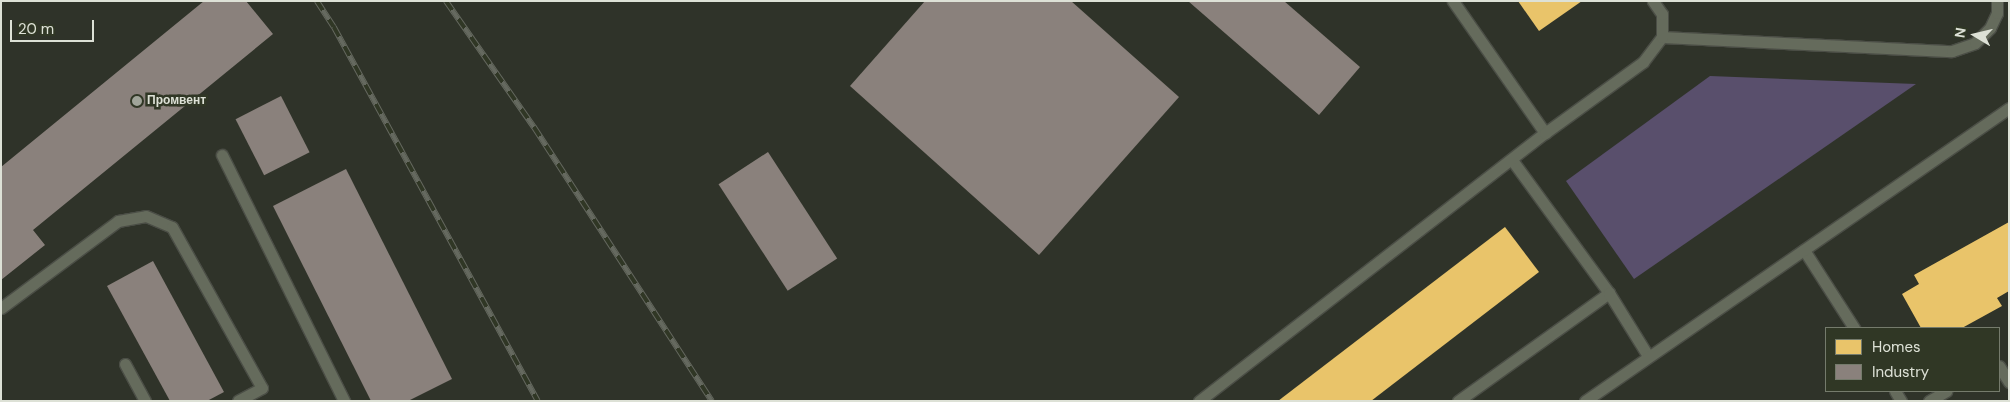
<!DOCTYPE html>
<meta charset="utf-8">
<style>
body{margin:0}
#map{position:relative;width:2010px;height:402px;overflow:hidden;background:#2f3329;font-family:"DM Sans",sans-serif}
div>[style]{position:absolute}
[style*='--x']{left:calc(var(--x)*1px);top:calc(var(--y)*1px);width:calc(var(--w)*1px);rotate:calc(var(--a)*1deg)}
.green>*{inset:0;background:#594f6c}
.homes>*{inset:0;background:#e9c46a}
.industry>*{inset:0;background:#8a817c;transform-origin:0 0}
.roads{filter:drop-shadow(1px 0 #4b4e46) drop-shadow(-1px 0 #4b4e46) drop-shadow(0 1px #4b4e46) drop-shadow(0 -1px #4b4e46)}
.lane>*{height:11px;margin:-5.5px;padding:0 5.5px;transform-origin:5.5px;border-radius:5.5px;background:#656b5c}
.rail>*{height:5.5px;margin-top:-2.75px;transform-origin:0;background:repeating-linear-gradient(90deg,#303725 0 11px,#65695f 0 22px);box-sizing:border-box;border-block:1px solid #65695f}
.dots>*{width:14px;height:14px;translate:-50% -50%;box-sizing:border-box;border:2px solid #303725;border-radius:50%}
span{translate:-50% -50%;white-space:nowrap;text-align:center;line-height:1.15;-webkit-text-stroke:5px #303725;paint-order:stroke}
.poi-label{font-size:12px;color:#dde1d6;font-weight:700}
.left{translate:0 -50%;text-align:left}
.frame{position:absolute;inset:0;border:2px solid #dde1d6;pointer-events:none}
.legend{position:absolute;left:1825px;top:327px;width:175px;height:65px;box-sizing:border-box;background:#303725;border:1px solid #757b6c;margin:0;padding:6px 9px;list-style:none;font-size:15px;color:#dde1d6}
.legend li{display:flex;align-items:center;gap:10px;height:25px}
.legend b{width:25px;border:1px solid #757b6c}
.north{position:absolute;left:1950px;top:10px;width:50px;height:50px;-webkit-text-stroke:4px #303725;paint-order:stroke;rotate:279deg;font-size:14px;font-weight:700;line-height:20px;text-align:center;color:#dde1d6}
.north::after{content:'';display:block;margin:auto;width:18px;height:22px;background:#dde1d6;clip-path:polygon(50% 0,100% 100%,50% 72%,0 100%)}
.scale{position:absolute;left:10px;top:20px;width:84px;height:22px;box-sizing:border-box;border:2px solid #dde1d6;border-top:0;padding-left:6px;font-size:15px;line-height:18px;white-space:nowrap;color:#dde1d6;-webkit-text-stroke:4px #303725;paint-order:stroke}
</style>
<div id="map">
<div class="green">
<i style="clip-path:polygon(1710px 76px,1916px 84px,1634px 279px,1566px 181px)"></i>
</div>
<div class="homes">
<i style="clip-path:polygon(1518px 1px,1582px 1px,1539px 31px)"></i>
<i style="clip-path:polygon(2009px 222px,2009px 291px,1997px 298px,2002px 306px,1962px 328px,1921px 328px,1902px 294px,1919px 284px,1914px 275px)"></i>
<i style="clip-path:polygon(1505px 227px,1539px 272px,1371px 401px,1278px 401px)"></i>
</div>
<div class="industry">
<i style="clip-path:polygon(204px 1px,246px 1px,273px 34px,33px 230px,45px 245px,1px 280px,1px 167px)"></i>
<i style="clip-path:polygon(925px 1px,1071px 1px,1179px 97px,1039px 255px,850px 86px)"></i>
<i style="clip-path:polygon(1188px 1px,1284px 1px,1360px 67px,1319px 115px)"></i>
<i style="left:281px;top:96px;width:63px;height:51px;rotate:63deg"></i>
<i style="left:768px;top:152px;width:127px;height:59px;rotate:57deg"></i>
<i style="clip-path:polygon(346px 169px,452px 379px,408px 401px,371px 401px,273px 206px)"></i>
<i style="clip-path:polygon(153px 261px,224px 392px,207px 401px,170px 401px,107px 286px)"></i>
</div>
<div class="roads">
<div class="lane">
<i style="--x:1453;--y:1;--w:161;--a:55.1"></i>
<i style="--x:1662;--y:37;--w:290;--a:2.8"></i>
<i style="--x:1952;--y:51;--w:24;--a:-19"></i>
<i style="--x:1975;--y:43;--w:21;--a:-45"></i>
<i style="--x:1990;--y:28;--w:17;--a:-65"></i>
<i style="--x:1997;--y:13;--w:12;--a:-90"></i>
<i style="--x:222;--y:155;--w:275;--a:63.6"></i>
<i style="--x:1512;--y:160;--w:165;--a:53.9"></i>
<i style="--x:1804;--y:250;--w:93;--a:57.3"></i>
<i style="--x:1;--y:308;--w:146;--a:-36.6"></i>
<i style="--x:118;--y:221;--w:28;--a:-10"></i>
<i style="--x:146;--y:216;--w:28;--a:23"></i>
<i style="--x:172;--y:227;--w:184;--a:60.8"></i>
<i style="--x:262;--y:388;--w:27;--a:152"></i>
<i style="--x:125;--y:364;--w:42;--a:61.6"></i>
<i style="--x:1999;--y:366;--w:19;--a:58"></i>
<i style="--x:1895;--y:391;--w:12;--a:59"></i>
<i style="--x:1199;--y:401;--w:438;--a:-37.8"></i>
<i style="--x:1545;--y:133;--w:121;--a:-35.9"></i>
<i style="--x:1643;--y:62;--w:31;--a:-53"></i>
<i style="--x:1662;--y:37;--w:23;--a:-90"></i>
<i style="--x:1662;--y:14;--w:16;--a:-125"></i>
<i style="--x:1458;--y:401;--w:186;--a:-35.6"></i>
<i style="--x:1609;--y:293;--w:74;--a:58.2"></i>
<i style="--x:1585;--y:401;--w:515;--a:-34.65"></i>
<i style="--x:1929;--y:401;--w:20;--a:-30"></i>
</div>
</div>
<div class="rail">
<i style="--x:317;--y:1;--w:31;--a:57"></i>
<i style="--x:334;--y:27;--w:426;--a:61.4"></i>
<i style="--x:446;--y:1;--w:154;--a:55.1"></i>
<i style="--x:534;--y:127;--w:327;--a:57"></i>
</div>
<div class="dots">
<i style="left:137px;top:101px;background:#a0a499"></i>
</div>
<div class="poi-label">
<span class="left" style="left:147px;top:101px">Промвент</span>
</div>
<div class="frame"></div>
<ul class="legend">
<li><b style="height:14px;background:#e9c46a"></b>Homes</li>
<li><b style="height:14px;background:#8a817c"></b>Industry</li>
</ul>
<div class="north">N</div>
<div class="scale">20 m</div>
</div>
